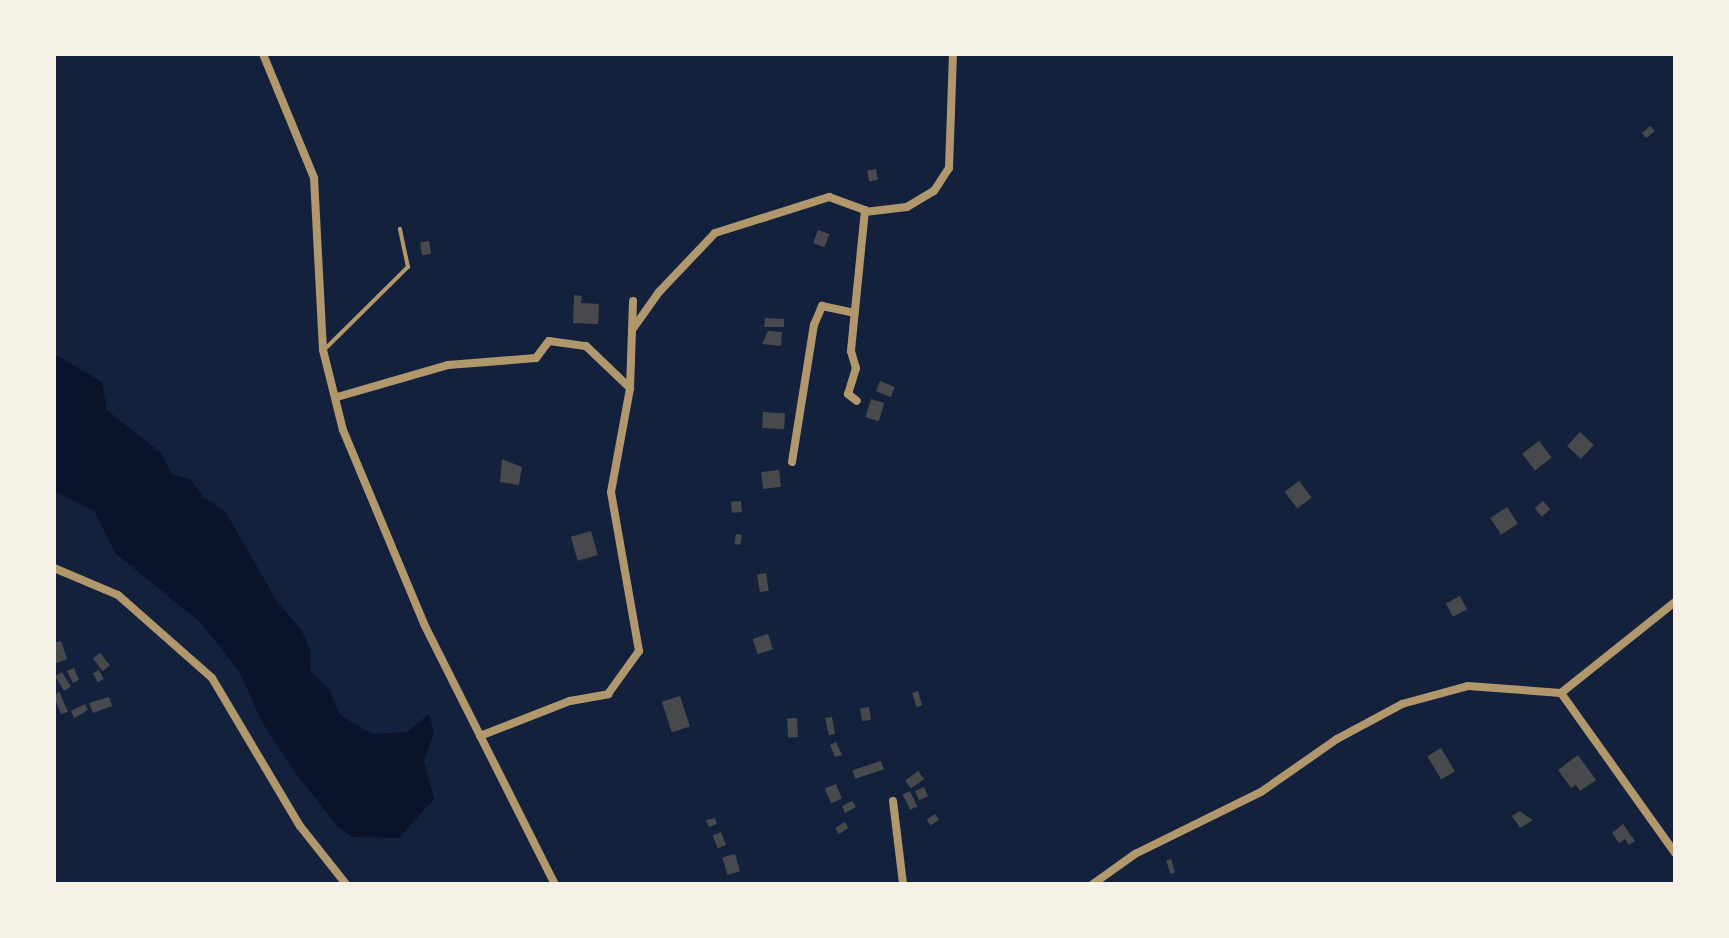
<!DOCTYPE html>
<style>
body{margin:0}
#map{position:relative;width:1729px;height:938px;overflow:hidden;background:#14213d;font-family:"DejaVu Sans",sans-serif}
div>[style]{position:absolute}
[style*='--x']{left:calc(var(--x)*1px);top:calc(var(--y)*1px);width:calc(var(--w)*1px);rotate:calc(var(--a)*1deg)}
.water>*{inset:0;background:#0b132b}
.building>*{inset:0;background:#48494c;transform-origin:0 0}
.service>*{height:4px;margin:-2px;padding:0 2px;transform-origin:2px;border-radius:2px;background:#b1986c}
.minor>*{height:8px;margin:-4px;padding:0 4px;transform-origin:4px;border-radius:4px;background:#b1986c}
span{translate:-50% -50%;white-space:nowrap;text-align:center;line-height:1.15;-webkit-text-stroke:6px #f6f1e7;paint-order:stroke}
.frame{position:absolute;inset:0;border:56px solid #f6f1e7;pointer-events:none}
</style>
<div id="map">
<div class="water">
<i style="clip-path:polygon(54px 354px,102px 382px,107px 410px,161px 453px,172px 475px,190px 479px,203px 497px,225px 511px,278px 603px,301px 629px,310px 650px,310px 670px,329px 689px,340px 715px,372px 734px,407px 732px,429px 714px,434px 733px,424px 761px,434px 799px,399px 838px,352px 837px,339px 828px,293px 770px,262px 722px,239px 671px,200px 622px,116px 554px,94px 511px,54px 491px)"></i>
</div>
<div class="building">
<i style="clip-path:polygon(1650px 126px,1655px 131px,1646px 138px,1642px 133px)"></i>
<i style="left:876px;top:169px;width:11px;height:9px;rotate:80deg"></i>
<i style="left:818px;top:230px;width:12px;height:14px;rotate:20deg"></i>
<i style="left:429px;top:241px;width:13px;height:9px;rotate:81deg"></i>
<i style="clip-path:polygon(574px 295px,582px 296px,581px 303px,599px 304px,598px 324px,573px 323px)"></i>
<i style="clip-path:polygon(765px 318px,784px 319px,784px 327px,764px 327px)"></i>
<i style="clip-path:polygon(768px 331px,782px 332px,781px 346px,762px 344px)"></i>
<i style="left:880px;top:381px;width:16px;height:11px;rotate:22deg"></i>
<i style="left:871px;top:399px;width:14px;height:19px;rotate:17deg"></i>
<i style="left:763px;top:412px;width:22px;height:16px;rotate:3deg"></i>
<i style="left:1580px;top:432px;width:19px;height:19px;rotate:43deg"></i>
<i style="left:1539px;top:441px;width:21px;height:21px;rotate:53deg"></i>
<i style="clip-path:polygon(502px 459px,522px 467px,519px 485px,500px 482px)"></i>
<i style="left:779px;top:470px;width:17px;height:18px;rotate:83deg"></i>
<i style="left:1299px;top:481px;width:21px;height:18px;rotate:53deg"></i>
<i style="left:741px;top:501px;width:11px;height:10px;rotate:85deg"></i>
<i style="left:1543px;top:501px;width:11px;height:11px;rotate:49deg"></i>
<i style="left:1507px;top:507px;width:20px;height:20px;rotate:57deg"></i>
<i style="left:591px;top:531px;width:25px;height:21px;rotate:74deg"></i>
<i style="left:736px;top:534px;width:6px;height:10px;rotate:9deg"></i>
<i style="left:766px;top:573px;width:18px;height:9px;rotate:81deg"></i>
<i style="left:1460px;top:596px;width:15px;height:16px;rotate:62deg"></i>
<i style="left:768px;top:634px;width:16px;height:16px;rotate:72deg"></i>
<i style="clip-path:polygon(61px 641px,67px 659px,54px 664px,54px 643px)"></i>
<i style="left:100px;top:653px;width:16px;height:9px;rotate:52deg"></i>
<i style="clip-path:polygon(74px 668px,79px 680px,73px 683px,67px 671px)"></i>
<i style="left:99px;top:670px;width:10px;height:7px;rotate:61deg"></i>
<i style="left:62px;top:672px;width:17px;height:8px;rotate:59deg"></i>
<i style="clip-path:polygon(59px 691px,68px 712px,61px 714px,54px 697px)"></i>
<i style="left:918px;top:691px;width:15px;height:6px;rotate:74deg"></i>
<i style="left:680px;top:696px;width:32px;height:19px;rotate:72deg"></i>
<i style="clip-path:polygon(109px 697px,112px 706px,93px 713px,89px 703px)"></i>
<i style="clip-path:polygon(85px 704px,88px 710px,74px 718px,71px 711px)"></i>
<i style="left:869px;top:707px;width:13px;height:9px;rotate:81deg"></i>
<i style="clip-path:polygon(832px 717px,835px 734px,829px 735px,825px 718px)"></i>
<i style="left:797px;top:718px;width:19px;height:10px;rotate:87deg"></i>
<i style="clip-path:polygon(836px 742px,842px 755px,835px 757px,830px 745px)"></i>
<i style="left:1441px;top:748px;width:27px;height:16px;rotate:59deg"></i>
<i style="clip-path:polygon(1578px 755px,1596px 780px,1580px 791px,1576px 785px,1571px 788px,1558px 770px)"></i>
<i style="left:881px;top:761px;width:9px;height:30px;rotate:72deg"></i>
<i style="left:918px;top:771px;width:10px;height:16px;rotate:53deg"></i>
<i style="left:836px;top:784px;width:16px;height:12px;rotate:68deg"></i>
<i style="left:924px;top:787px;width:10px;height:10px;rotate:66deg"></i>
<i style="left:910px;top:791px;width:17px;height:8px;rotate:65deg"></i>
<i style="clip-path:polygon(852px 801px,856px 807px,845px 813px,842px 806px)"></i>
<i style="clip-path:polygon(1519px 811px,1533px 820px,1520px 828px,1512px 816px)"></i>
<i style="left:935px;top:814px;width:7px;height:10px;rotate:56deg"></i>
<i style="clip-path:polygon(715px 818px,717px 824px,709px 827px,706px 820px)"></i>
<i style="clip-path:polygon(845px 822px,848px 828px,839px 834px,835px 828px)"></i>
<i style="clip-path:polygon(1623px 824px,1635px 841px,1629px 845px,1625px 839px,1619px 843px,1612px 833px)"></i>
<i style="left:721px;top:832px;width:14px;height:9px;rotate:69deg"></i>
<i style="left:735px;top:854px;width:18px;height:13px;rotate:74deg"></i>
<i style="left:1171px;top:859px;width:14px;height:5px;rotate:73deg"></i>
</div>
<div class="service">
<i style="--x:325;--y:349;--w:117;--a:-44.7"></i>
<i style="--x:408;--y:267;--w:39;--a:-102"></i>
</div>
<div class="minor">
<i style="--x:263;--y:54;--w:134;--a:67.6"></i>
<i style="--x:314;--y:178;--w:172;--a:87"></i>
<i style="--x:323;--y:350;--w:82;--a:76"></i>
<i style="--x:343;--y:430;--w:210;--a:67.3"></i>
<i style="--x:424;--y:624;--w:291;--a:63.3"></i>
<i style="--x:865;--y:212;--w:42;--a:-6.8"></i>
<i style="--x:907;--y:207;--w:31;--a:-31"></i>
<i style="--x:934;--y:191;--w:27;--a:-57"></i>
<i style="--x:949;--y:168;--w:114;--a:-88"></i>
<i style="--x:632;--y:330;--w:47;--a:-54.6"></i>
<i style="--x:659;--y:292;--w:81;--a:-46.5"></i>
<i style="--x:715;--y:233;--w:120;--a:-17.5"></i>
<i style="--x:829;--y:197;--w:38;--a:20"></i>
<i style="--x:865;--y:210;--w:142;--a:95.7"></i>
<i style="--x:851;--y:351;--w:18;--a:74"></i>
<i style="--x:856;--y:368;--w:27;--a:107"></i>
<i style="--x:848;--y:394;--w:11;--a:38"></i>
<i style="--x:337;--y:397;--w:116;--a:-16.1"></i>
<i style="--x:448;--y:365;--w:88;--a:-4.5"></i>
<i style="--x:536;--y:358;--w:21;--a:-53"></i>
<i style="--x:549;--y:341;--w:37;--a:8"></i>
<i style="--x:586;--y:346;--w:61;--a:43.7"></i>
<i style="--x:630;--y:388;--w:87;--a:-88"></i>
<i style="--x:792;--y:462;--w:139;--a:-80.9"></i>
<i style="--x:814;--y:325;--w:21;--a:-67"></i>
<i style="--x:822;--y:306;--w:33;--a:12"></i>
<i style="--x:54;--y:568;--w:69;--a:22.9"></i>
<i style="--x:118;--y:595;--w:125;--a:41.4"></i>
<i style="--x:212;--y:678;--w:172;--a:59.3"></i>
<i style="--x:300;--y:826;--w:74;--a:51.6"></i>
<i style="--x:1561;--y:693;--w:196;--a:54.5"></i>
<i style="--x:480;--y:736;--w:97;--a:-21.3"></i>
<i style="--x:570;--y:701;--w:39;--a:-10"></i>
<i style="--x:608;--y:694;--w:53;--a:-54.2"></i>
<i style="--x:639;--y:651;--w:161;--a:-100"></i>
<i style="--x:611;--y:492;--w:106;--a:-79.6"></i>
<i style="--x:893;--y:801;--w:84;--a:83.1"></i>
<i style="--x:1093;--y:884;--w:52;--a:-35.5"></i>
<i style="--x:1135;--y:854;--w:140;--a:-26.2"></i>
<i style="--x:1261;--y:792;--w:93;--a:-34.9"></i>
<i style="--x:1337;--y:739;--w:74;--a:-28.3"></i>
<i style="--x:1402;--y:704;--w:68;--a:-15.3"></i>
<i style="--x:1468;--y:686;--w:93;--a:4.3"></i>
<i style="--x:1561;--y:693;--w:146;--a:-38.6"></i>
</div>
<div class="frame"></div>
</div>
